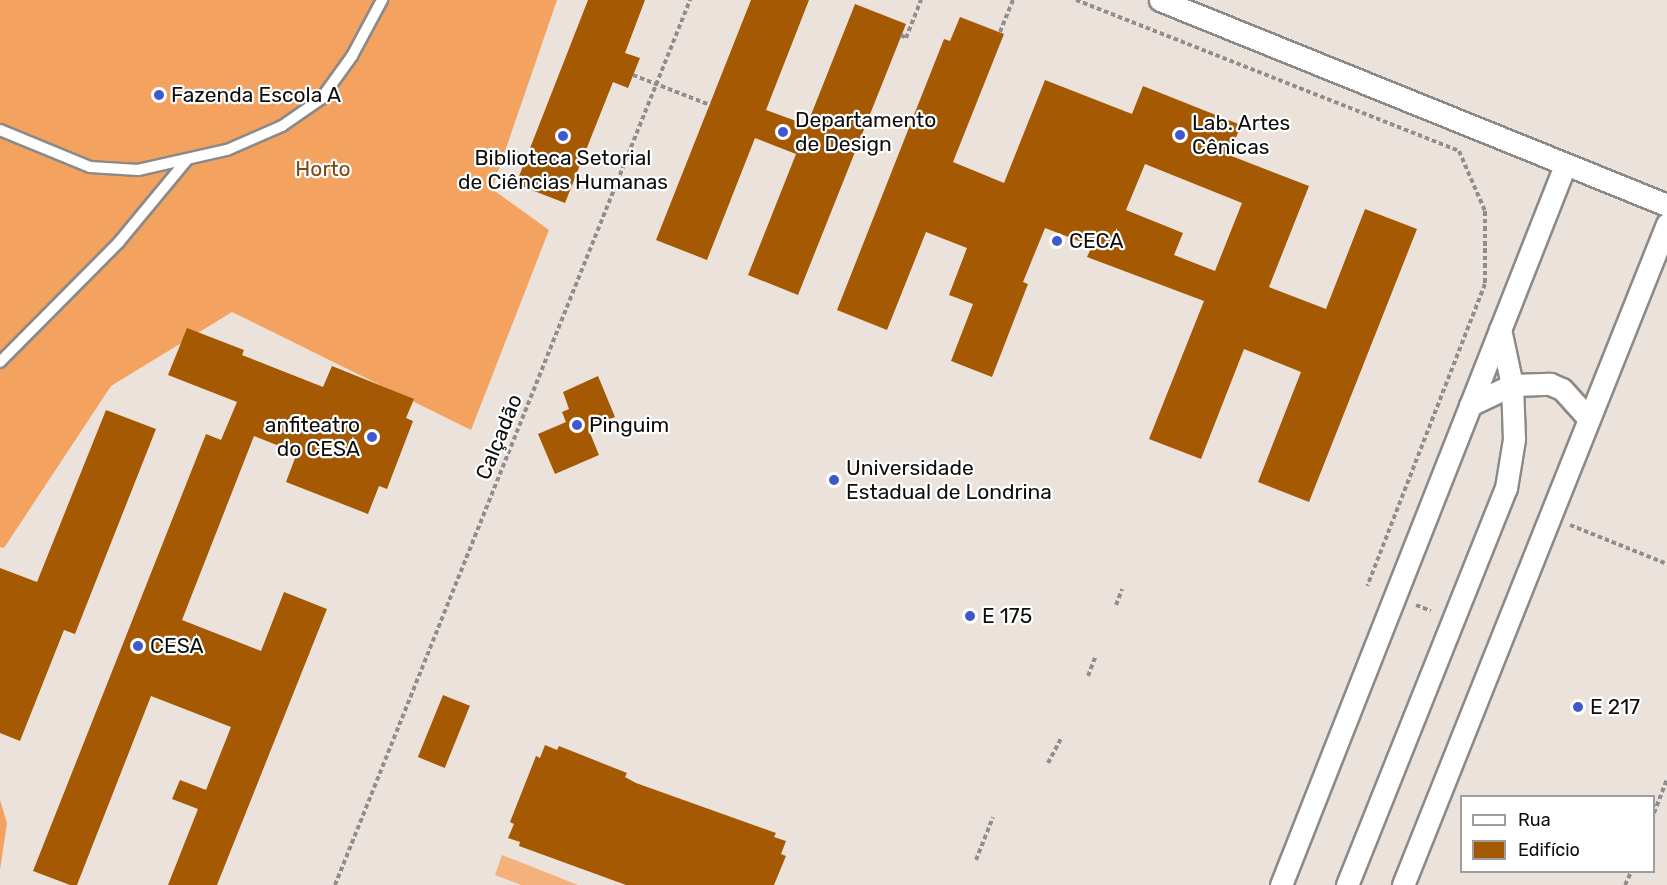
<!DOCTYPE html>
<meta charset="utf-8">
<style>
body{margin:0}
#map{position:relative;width:1667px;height:885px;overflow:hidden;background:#f3f0ee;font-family:Rubik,sans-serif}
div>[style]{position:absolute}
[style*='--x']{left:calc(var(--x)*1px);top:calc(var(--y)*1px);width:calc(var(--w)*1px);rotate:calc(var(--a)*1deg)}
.built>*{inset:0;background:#ebe3db}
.green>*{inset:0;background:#f5b17b}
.forest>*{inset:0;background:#f3a25f}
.building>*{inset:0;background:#a45902;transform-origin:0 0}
.path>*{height:4px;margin-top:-2px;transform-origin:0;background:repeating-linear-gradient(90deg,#908e8d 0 4.5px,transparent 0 7.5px)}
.roads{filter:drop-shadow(2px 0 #8c8a88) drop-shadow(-2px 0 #8c8a88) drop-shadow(0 2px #8c8a88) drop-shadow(0 -2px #8c8a88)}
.lane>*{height:10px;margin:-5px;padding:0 5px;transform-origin:5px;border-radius:5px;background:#fff}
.street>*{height:21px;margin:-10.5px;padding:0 10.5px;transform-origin:10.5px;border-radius:10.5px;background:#fff}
.dots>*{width:16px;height:16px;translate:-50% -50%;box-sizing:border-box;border:3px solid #fff;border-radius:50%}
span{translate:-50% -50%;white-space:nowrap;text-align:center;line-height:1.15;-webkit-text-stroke:4.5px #fff;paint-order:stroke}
.poi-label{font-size:21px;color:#0e0d0c}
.left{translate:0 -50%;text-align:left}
.right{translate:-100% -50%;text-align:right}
.park-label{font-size:21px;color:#7e4918}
.street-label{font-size:21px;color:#0e0d0c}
.legend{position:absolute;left:1460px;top:795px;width:195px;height:78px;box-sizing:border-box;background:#fff;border:2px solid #9f9e9e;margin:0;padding:8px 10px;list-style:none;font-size:18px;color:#0e0d0c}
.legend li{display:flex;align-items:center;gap:12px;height:30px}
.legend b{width:30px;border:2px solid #9f9e9e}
</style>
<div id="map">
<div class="built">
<i style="clip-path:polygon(evenodd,0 0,1667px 0,1667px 885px,0 885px,0 0,1462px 796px,1654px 796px,1654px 872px,1462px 872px,1462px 796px)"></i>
</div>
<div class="green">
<i style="clip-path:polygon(502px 855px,578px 885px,521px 885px,495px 875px)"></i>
</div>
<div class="forest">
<i style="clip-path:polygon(0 0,557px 0,492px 189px,549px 230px,471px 430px,232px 312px,111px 386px,4px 548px,0 547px)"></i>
<i style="clip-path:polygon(0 800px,7px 823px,0 870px)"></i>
</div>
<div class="building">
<i style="clip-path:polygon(588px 0,645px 0,625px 53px,640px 58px,628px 88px,613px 82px,565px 203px,516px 184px)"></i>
<i style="clip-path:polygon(751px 0,809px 0,766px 110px,807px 125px,855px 4px,906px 24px,798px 295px,748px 275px,796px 154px,755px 138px,707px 260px,656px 240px)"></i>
<i style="clip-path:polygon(evenodd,960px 17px,1004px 34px,953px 162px,1004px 183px,1045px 80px,1132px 114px,1143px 86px,1241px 125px,1229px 155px,1309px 186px,1269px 287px,1326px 309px,1365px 209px,1417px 229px,1309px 502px,1258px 482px,1301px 372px,1244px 349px,1201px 459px,1149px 439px,1204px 301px,1087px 257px,1092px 246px,1045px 228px,1023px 282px,1028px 284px,992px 377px,951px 361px,973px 304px,949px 295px,967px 248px,926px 232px,887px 330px,837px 310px,944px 39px,950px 41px,960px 17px,1145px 164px,1242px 203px,1215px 271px,1174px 255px,1183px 233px,1126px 210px,1145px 164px)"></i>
<i style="clip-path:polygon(187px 328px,244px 350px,242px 355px,323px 387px,332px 366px,414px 399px,406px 418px,413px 421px,387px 489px,379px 486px,368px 514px,286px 482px,297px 453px,254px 436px,182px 620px,261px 651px,284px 592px,327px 609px,217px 885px,168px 885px,198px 809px,172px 799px,180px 780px,206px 790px,231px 727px,151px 696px,77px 885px,70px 885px,33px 871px,206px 434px,221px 440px,237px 402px,168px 375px)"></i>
<i style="clip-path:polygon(598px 376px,615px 417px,588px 428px,599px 455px,555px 474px,538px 434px,566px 422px,562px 412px,569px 409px,563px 392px)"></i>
<i style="clip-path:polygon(106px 410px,156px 429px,75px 634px,64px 630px,20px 741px,0 733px,0 568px,37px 582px)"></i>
<i style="left:443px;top:695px;width:29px;height:67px;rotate:22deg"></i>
<i style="clip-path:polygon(545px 745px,557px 750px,559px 746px,627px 773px,625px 777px,636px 783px,776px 833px,774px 837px,786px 841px,781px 854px,786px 856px,774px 885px,626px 885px,519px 846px,520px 842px,508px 838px,514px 824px,510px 822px,536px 756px,540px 758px)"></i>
</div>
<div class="path">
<i style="--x:1076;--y:0;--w:412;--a:21.5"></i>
<i style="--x:1459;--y:151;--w:65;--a:66.6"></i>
<i style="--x:1485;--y:211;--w:73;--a:90"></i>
<i style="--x:1485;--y:284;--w:324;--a:111.3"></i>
<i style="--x:1000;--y:32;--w:35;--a:-68"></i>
<i style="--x:901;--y:35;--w:6;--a:31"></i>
<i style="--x:906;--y:38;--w:41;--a:-68.5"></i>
<i style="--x:633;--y:75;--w:83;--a:21.3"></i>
<i style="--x:1570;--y:525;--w:105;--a:21.9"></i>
<i style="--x:1116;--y:605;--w:17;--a:-69"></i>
<i style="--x:1416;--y:605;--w:16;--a:22"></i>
<i style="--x:1088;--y:676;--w:22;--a:-69"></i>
<i style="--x:1048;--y:763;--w:30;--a:-62"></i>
<i style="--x:1654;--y:813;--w:36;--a:-69"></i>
<i style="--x:976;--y:860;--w:46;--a:-68.4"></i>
<i style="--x:335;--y:885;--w:954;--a:-68.14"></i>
<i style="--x:1625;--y:885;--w:14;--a:-65"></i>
</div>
<div class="roads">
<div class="lane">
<i style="--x:0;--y:130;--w:97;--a:22.3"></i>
<i style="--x:90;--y:167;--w:48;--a:3.6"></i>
<i style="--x:138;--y:170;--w:91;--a:-12.7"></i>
<i style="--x:227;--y:150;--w:60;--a:-23.6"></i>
<i style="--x:282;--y:126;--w:47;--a:-34.7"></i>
<i style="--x:321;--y:99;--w:53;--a:-54.2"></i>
<i style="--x:352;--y:56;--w:64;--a:-61.8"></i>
<i style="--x:0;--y:362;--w:169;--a:-45.2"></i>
<i style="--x:119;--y:242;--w:105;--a:-50.4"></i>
</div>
<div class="street">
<i style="--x:1160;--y:0;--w:547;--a:22.02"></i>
<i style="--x:1470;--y:405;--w:47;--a:-25.5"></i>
<i style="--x:1512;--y:385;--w:38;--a:-2"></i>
<i style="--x:1550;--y:384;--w:13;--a:23"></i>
<i style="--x:1562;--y:389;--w:40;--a:48"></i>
<i style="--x:1281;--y:885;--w:774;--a:-68.47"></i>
<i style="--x:1347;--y:885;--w:428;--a:-68.2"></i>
<i style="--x:1506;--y:488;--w:50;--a:-80.7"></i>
<i style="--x:1514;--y:439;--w:54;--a:-92.1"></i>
<i style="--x:1512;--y:385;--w:57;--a:-102.1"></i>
<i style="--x:1403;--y:885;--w:712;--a:-68.23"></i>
</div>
</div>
<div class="dots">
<i style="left:159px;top:95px;background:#3f59cc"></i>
<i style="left:783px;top:132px;background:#3f59cc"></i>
<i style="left:1180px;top:135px;background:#3f59cc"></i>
<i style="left:563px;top:136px;background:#3f59cc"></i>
<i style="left:1057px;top:241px;background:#3f59cc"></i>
<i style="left:577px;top:425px;background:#3f59cc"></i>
<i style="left:372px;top:437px;background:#3f59cc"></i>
<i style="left:834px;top:480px;background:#3f59cc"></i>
<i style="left:970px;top:616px;background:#3f59cc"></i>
<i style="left:138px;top:646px;background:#3f59cc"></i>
<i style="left:1578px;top:707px;background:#3f59cc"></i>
</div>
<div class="poi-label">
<span class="left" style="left:171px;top:95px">Fazenda Escola A</span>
<span class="left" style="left:795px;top:132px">Departamento<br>de Design</span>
<span class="left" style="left:1192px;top:135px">Lab. Artes<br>Cênicas</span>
<span style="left:563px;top:170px">Biblioteca Setorial<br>de Ciências Humanas</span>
<span class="left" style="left:1069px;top:241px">CECA</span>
<span class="right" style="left:360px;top:437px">anfiteatro<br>do CESA</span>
<span class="left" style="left:589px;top:425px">Pinguim</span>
<span class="left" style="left:846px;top:480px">Universidade<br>Estadual de Londrina</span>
<span class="left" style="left:982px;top:616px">E 175</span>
<span class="left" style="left:150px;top:646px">CESA</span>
<span class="left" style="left:1590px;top:707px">E 217</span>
</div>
<div class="park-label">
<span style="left:323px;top:169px">Horto</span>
</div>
<div class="street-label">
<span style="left:499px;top:437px;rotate:-68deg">Calçadão</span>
</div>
<ul class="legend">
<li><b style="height:8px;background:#fff"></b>Rua</li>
<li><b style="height:16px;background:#a45902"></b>Edifício</li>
</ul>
</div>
